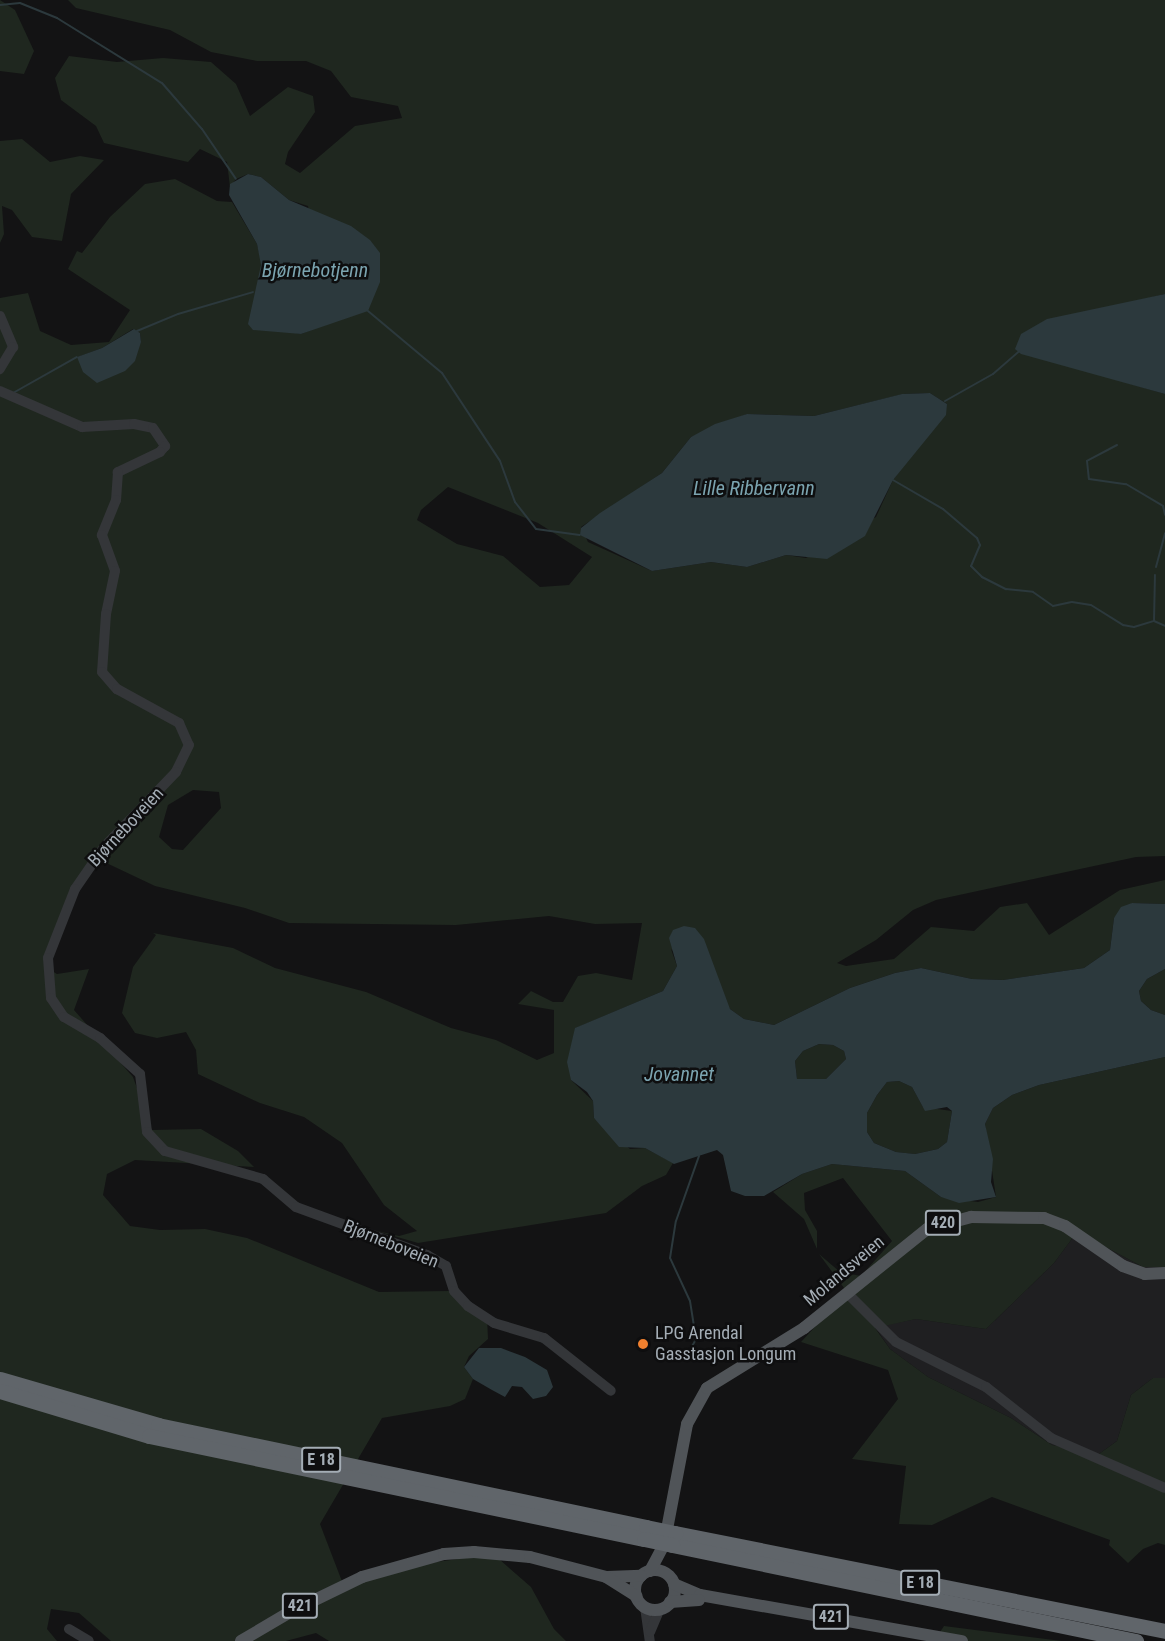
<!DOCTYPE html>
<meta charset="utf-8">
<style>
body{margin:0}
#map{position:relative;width:1165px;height:1641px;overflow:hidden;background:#131314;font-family:"Roboto Condensed",sans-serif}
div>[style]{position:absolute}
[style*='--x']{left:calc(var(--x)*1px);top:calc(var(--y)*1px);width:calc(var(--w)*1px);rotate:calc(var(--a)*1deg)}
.built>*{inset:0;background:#1f1f21}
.green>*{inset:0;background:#1f271f}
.water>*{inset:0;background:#2c393d}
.stream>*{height:2px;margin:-1px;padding:0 1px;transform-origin:1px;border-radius:1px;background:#2c393d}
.minor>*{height:10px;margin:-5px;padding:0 5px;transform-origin:5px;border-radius:5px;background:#343639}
.major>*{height:12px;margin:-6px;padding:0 6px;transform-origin:6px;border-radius:6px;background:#505458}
.major>.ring{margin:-6px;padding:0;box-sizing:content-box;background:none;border:12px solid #505458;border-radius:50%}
.highway>*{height:15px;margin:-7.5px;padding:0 7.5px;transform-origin:7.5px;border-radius:7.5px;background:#60656a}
.highway-bridge>*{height:15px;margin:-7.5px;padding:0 7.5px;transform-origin:7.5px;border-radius:7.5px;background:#60656a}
.dots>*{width:16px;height:16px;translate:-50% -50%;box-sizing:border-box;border:3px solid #0e0e0f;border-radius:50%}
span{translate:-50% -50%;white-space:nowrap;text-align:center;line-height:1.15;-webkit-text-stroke:5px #0e0e0f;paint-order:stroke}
.shield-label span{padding:2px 4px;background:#0e0e0f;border:2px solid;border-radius:4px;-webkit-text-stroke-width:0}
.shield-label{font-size:16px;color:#a4adb5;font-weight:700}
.street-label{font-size:18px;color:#a4adb5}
.poi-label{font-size:18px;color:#a4adb5}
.left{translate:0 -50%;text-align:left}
.water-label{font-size:20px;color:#7ba4b0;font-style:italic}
</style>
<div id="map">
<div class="built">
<i style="clip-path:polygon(1074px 1236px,1102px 1245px,1143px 1267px,1165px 1267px,1165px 1378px,1153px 1378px,1131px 1395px,1117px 1441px,1099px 1454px,1052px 1445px,1011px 1418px,928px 1377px,890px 1349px,875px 1327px,916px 1319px,986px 1329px,1054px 1263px)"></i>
</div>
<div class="green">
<i style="clip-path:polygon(0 0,15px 10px,34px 51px,24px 74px,0 71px)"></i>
<i style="clip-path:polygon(evenodd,68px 0,1165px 0,1165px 294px,1132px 302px,1019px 351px,1165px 394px,1165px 856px,1136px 857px,936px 900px,913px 910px,876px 940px,837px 963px,846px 966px,894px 959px,931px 927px,974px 931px,1000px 907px,1027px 903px,1049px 935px,1120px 890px,1165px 880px,1165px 904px,1132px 903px,1114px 918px,1110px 950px,1084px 968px,1003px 980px,972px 979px,921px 968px,895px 973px,850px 988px,774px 1025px,744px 1019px,730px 1009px,671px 949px,677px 966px,663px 991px,576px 1028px,571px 1080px,593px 1101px,594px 1118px,630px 1149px,645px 1148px,673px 1163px,666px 1175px,642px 1186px,606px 1213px,418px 1243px,373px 1230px,399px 1236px,417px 1231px,384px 1205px,342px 1143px,304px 1117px,260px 1103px,198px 1074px,196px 1050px,186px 1032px,157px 1038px,135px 1033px,122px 1013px,133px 967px,156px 935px,153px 933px,233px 948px,275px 968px,366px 992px,451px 1028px,496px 1040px,537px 1060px,554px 1053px,554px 1010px,518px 1004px,531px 991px,553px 1002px,563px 1002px,578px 976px,596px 973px,632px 980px,642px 923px,595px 924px,549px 916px,456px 925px,289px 923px,245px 908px,155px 886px,98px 859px,77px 885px,47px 968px,57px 974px,89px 969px,74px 1010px,133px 1077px,152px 1130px,201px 1129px,238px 1151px,254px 1167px,135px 1160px,107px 1174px,103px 1195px,130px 1226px,160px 1230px,205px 1229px,247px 1238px,379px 1292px,449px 1291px,487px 1317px,488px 1339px,469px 1356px,464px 1367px,473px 1379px,465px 1399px,450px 1406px,382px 1418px,320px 1524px,343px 1584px,407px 1566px,458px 1559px,465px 1554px,499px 1559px,531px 1587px,554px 1629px,566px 1641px,329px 1641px,316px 1633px,286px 1641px,111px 1641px,79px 1613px,51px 1609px,47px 1629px,57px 1641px,0 1641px,0 298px,28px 293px,40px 331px,71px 345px,109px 342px,130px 310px,68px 269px,77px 251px,82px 253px,110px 217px,145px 184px,175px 179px,217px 201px,232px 202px,257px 244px,262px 265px,249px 324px,301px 334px,326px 324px,308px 206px,289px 200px,261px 177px,248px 174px,236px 179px,230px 187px,227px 162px,200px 149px,188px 162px,104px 143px,96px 126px,61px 100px,55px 78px,69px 56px,117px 62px,163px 58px,211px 62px,236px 84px,250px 116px,288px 87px,313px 96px,315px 112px,288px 152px,285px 164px,300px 173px,355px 126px,402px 118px,398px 106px,351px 97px,331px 71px,306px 61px,257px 61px,211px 52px,170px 30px,76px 8px,68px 0,133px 329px,140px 333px,141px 342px,78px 357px,102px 348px,133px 329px,68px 0,930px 393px,947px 404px,893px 480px,876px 517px,806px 558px,786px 555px,747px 567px,711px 562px,652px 571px,588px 542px,581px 527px,662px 473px,691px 437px,747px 414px,814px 416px,903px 394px,930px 393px,68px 0,448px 487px,538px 523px,592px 557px,569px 585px,540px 587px,503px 556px,457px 544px,417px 520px,421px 510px,448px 487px,68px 0,193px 790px,219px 792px,221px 808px,183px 850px,172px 849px,159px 837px,168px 805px,193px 790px)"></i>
<i style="clip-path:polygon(22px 139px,50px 162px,80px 156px,104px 160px,71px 194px,62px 241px,32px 237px,12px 210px,2px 206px,4px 234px,0 243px,0 141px)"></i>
<i style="clip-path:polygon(1165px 969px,1165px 1015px,1151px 1010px,1141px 1001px,1139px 991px,1147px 979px)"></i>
<i style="clip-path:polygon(819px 1044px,833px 1045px,844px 1051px,846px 1059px,826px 1079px,797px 1079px,795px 1061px,803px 1051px)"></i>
<i style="clip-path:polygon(1165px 1057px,1165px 1267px,1143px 1267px,1102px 1245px,1074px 1236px,1054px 1263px,986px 1329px,916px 1319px,875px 1328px,890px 1349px,928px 1377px,1011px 1418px,1052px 1445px,1099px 1454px,1117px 1441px,1131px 1395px,1153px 1378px,1165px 1378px,1165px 1545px,1158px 1543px,1143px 1549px,1128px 1563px,1109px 1545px,1110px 1540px,992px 1497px,932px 1525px,899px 1524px,906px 1466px,852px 1459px,898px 1399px,888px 1370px,801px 1342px,847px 1292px,819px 1254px,840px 1272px,861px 1276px,892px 1241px,843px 1178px,804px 1193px,805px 1210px,817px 1231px,817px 1249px,804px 1219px,773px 1192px,802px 1174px,832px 1164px,905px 1171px,941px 1197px,978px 1202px,996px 1197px,985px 1124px,993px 1108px,1012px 1095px,1039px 1085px)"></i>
<i style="clip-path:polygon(899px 1081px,912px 1087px,923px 1107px,952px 1111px,947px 1142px,938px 1149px,915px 1154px,896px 1152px,874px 1143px,867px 1132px,867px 1113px,877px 1095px,887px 1082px)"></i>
<i style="clip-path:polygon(944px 1626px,1062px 1641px,934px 1641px)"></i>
</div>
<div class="water">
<i style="clip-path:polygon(248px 174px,261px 177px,289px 200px,351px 226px,370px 240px,380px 253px,380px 282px,368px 311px,301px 334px,253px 330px,248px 324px,261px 265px,257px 244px,229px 195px,230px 184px)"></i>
<i style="clip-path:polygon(1165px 294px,1165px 394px,1021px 354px,1015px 349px,1021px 334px,1047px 319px)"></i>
<i style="clip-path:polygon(134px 329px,140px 333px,141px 342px,135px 361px,125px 371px,97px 383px,83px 372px,77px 357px,102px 348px)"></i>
<i style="clip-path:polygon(930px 393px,947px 404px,946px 415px,893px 480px,865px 536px,827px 559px,786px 555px,747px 567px,711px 562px,652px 571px,580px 535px,581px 528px,600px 513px,662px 473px,691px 437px,715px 424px,747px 414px,814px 416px,902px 394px)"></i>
<i style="clip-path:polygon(evenodd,1132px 903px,1165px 904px,1165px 969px,1147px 979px,1139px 991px,1141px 1001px,1151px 1010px,1165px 1015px,1165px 1057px,1039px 1085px,1012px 1095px,993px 1108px,985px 1124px,993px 1159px,991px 1182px,996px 1197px,959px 1203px,941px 1197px,905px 1171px,832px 1164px,802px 1174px,764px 1196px,745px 1196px,731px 1191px,723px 1155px,717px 1150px,674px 1164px,645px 1148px,619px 1147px,594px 1118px,593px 1101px,587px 1092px,571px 1080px,567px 1062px,575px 1028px,663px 991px,677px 966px,669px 938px,673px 930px,684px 926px,695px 928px,704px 939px,730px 1009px,744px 1019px,774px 1025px,850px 988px,895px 973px,921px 968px,972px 979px,1003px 980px,1084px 968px,1110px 950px,1114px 918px,1121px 907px,1132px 903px,819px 1044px,833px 1045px,844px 1051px,846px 1059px,826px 1079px,797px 1079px,795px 1061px,803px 1051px,819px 1044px,1132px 903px,899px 1081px,912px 1087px,925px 1111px,947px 1107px,952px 1111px,947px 1142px,938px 1149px,915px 1154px,896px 1152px,874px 1143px,867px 1132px,867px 1113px,877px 1095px,887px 1082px,899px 1081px)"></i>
<i style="clip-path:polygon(479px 1348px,501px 1348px,525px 1357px,547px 1370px,553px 1387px,546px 1396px,533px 1399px,522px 1387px,512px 1386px,505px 1397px,492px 1390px,473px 1379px,464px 1367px)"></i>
</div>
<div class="stream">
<i style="--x:0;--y:5;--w:20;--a:-6"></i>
<i style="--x:20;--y:3;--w:40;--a:22"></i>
<i style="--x:57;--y:18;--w:123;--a:31.8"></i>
<i style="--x:162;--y:83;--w:61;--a:49"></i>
<i style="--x:202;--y:129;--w:60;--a:55.8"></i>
<i style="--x:368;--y:311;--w:97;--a:40"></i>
<i style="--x:442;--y:373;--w:105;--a:56.6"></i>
<i style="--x:500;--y:461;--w:44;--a:69.9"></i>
<i style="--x:515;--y:502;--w:34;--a:52"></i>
<i style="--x:536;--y:529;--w:44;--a:7.8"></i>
<i style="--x:137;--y:331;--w:44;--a:-22.5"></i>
<i style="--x:178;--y:314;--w:78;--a:-16.3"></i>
<i style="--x:13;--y:393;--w:73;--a:-29.4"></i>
<i style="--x:945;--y:401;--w:55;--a:-29.4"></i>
<i style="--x:993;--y:374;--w:35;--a:-41"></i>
<i style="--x:1117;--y:445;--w:34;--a:152"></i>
<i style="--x:1087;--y:461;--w:18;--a:84"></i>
<i style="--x:1089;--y:479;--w:37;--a:8"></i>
<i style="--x:1126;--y:484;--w:43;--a:30.7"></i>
<i style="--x:1163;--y:506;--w:9;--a:77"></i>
<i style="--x:893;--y:480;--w:58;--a:30.1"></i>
<i style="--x:943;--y:509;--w:45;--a:40.5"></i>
<i style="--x:977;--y:538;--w:8;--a:67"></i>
<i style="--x:980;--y:545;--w:23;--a:113"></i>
<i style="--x:971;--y:566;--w:16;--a:45"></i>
<i style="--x:982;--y:577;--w:27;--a:27"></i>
<i style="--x:1006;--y:589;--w:27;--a:6"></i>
<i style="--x:1033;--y:592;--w:24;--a:35"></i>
<i style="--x:1053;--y:606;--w:19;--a:-12"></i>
<i style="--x:1072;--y:602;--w:19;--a:9"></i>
<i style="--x:1091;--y:605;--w:38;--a:32"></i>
<i style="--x:1123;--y:625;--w:11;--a:10"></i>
<i style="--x:1134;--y:627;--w:21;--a:-17"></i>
<i style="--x:1154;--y:621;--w:12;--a:24"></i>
<i style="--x:1156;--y:567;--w:35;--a:-75"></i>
<i style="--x:1154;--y:621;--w:46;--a:-88.8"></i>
<i style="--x:690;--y:1350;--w:13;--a:-61"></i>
<i style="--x:696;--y:1339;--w:38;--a:-99"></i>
<i style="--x:690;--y:1301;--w:47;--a:-114.9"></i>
<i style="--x:670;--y:1258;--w:37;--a:-81"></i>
<i style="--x:676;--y:1221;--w:69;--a:-70.5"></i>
</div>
<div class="minor">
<i style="--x:0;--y:316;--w:34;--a:67"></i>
<i style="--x:13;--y:347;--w:26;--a:121"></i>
<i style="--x:0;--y:391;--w:90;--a:23.7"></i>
<i style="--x:82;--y:427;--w:52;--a:-3.3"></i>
<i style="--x:134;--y:424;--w:19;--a:12"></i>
<i style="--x:153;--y:428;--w:22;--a:56"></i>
<i style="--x:165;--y:446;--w:8;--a:130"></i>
<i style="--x:160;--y:452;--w:47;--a:154.5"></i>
<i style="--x:118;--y:472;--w:28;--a:94"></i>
<i style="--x:116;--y:500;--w:38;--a:112"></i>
<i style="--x:102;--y:535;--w:38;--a:70"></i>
<i style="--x:115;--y:571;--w:44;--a:101.8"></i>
<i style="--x:106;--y:614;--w:58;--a:93.9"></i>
<i style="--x:102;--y:672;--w:23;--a:49"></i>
<i style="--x:117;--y:689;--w:71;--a:28.7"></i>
<i style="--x:179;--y:723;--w:24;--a:66"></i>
<i style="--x:189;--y:745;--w:30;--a:116"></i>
<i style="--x:176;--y:772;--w:104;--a:133.8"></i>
<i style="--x:104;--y:847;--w:51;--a:124.6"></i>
<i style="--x:75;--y:889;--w:74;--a:111.4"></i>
<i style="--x:48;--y:958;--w:40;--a:85.7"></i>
<i style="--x:51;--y:998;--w:23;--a:56"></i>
<i style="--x:64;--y:1017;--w:42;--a:30.3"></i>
<i style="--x:100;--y:1038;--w:54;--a:42"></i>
<i style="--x:140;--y:1074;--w:58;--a:83.1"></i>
<i style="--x:147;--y:1132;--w:26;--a:47"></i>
<i style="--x:165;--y:1151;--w:102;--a:15.9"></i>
<i style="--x:263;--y:1179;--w:43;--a:40.3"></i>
<i style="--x:296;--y:1207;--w:140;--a:20.1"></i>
<i style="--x:427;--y:1255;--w:22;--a:30"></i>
<i style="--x:446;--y:1266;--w:26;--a:72"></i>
<i style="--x:454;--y:1291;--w:21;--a:47"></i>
<i style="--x:468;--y:1306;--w:31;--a:33"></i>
<i style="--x:494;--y:1323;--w:52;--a:16.7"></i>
<i style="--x:544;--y:1338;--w:85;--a:38.3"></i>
<i style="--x:847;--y:1293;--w:69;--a:45"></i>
<i style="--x:896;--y:1342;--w:101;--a:26.6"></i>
<i style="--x:986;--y:1387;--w:83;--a:38.1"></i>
<i style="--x:1051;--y:1438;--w:124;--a:23.7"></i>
<i style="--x:645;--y:1607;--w:34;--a:82"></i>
<i style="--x:69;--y:1629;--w:23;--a:31"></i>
<i style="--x:650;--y:1632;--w:25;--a:-67"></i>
</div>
<div class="major">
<i class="ring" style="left:635px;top:1570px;width:28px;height:28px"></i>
<i style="--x:650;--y:1571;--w:30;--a:-62"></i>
<i style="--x:664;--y:1545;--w:123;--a:-79.2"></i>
<i style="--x:687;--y:1424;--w:41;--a:-60.9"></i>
<i style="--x:707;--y:1388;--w:114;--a:-31.7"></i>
<i style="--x:804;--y:1328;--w:158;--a:-38.8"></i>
<i style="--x:927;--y:1229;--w:46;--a:-15.3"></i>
<i style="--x:971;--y:1217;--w:73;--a:0.8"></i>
<i style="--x:1044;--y:1218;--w:22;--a:21"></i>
<i style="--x:1065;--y:1226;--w:70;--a:34.6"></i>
<i style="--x:1123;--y:1266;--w:23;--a:20"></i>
<i style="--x:1145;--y:1274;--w:20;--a:-3"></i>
<i style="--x:607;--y:1577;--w:34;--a:-2"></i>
<i style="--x:674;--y:1584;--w:28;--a:23"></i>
<i style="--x:700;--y:1595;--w:266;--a:10"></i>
<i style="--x:670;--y:1602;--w:29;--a:-4"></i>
<i style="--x:241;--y:1641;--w:57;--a:-30.6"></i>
<i style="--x:290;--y:1612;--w:80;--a:-25.9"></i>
<i style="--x:362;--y:1577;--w:85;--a:-15.7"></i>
<i style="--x:444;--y:1554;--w:30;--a:-4"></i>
<i style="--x:474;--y:1552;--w:56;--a:5.1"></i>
<i style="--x:530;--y:1557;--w:79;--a:14.7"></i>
<i style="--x:606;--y:1577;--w:36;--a:32"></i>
</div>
<div class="highway">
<i style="--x:0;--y:1379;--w:165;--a:16.2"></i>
<i style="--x:158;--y:1425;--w:499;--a:11.8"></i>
<i style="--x:0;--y:1391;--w:156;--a:16.8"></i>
<i style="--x:149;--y:1436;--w:506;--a:11.75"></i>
<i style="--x:675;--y:1533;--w:500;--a:11.3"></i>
<i style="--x:672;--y:1545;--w:474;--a:11.7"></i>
</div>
<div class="highway-bridge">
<i style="--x:646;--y:1527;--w:30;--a:12"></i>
<i style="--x:644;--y:1539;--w:29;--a:12"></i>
</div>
<div class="dots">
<i style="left:643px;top:1344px;background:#f0802f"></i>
</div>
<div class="shield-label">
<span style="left:943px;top:1223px">420</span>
<span style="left:321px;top:1460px">E 18</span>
<span style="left:920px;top:1583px">E 18</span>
<span style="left:300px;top:1606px">421</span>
<span style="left:831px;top:1617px">421</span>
</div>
<div class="street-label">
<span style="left:126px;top:827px;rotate:-47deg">Bjørneboveien</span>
<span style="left:391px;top:1244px;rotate:22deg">Bjørneboveien</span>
<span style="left:844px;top:1271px;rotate:-40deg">Molandsveien</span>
</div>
<div class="poi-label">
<span class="left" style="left:655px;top:1344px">LPG Arendal<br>Gasstasjon Longum</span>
</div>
<div class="water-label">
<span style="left:315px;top:270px">Bjørnebotjenn</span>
<span style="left:754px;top:488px">Lille Ribbervann</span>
<span style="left:679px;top:1074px">Jovannet</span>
</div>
</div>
